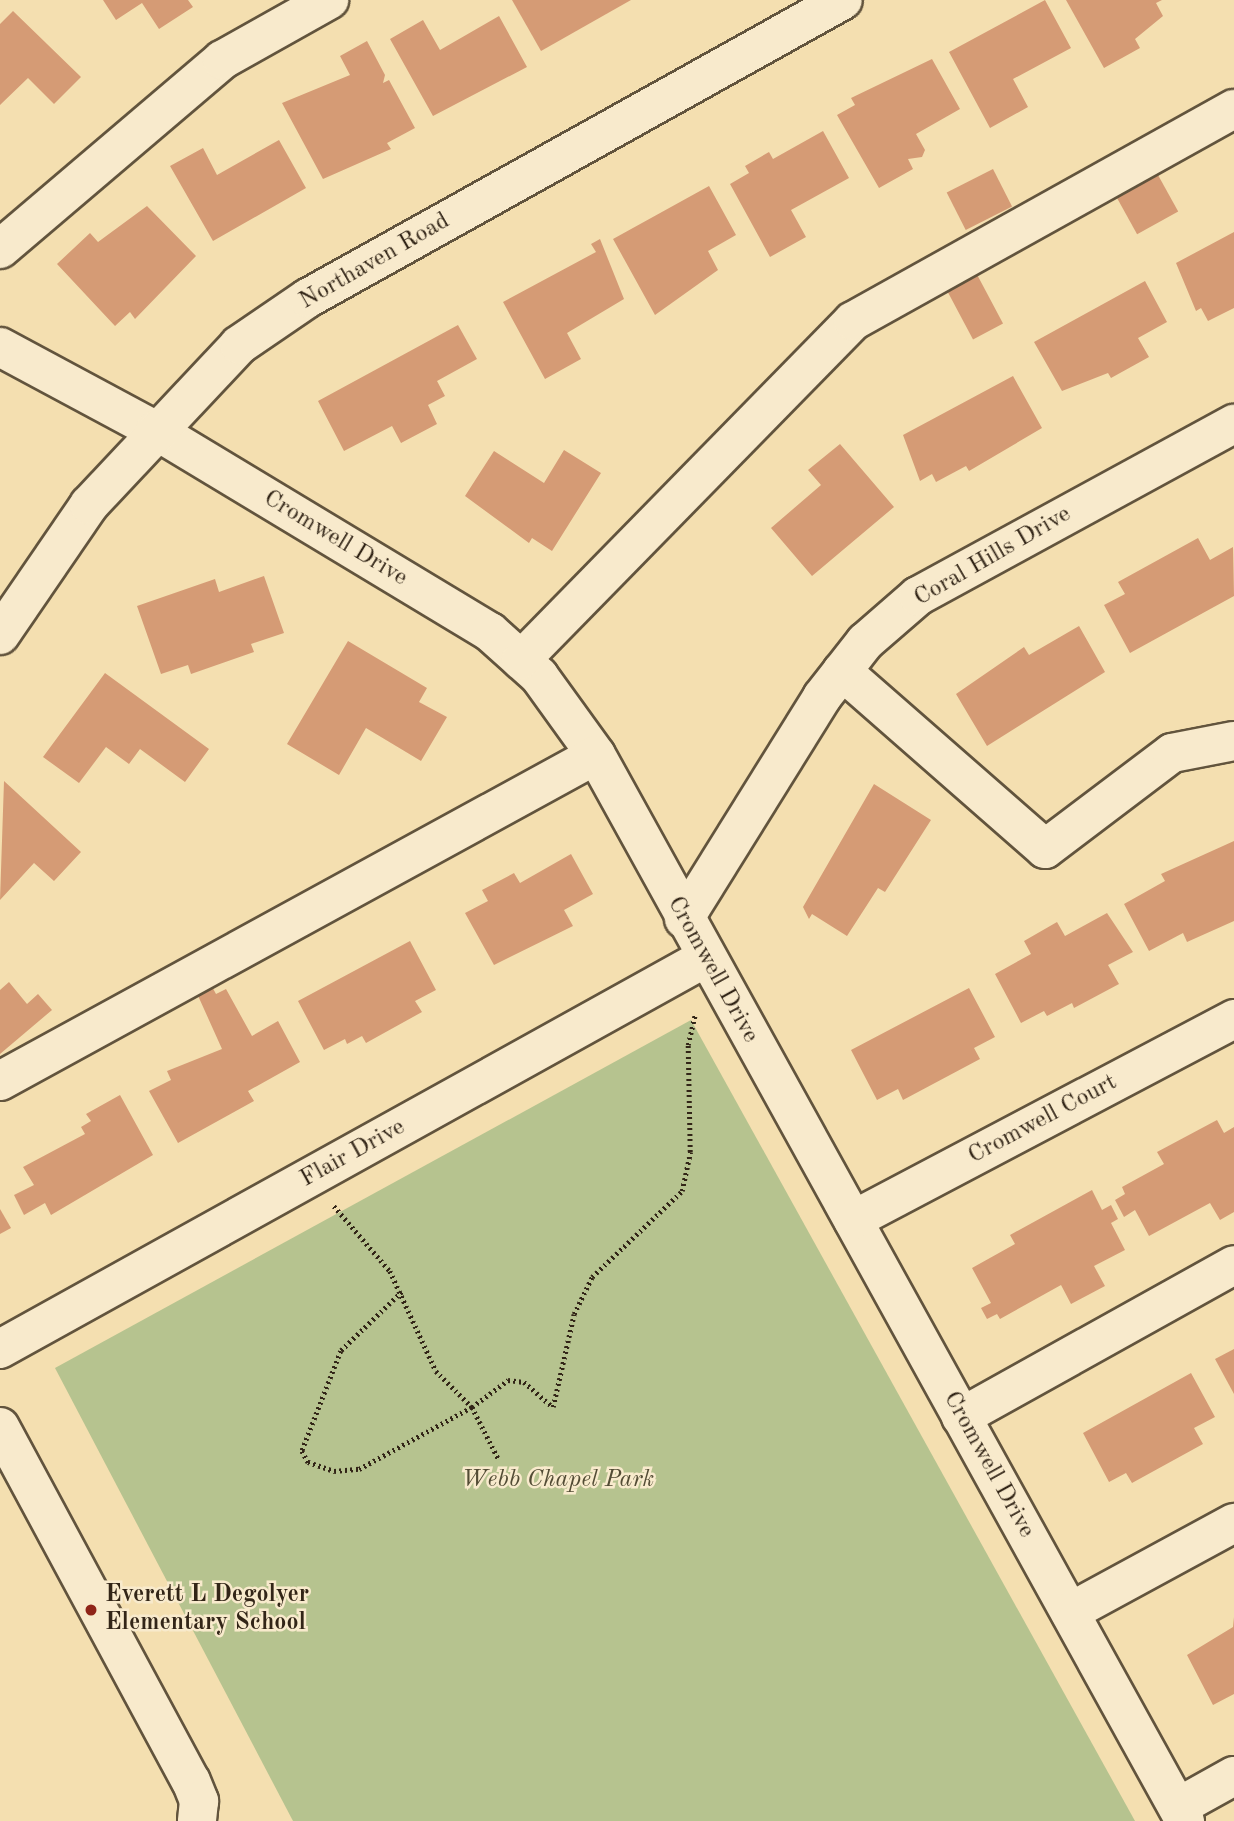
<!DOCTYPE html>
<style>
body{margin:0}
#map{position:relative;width:1234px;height:1821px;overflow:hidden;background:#f4dfb0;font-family:"Old Standard TT",serif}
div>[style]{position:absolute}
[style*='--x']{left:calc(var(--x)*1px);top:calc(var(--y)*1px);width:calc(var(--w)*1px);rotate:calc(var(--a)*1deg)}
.green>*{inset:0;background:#b6c38f}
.building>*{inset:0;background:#d59b75;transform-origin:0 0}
.path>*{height:4.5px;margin-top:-2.25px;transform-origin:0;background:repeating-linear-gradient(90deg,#322517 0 2px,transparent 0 5.5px)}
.roads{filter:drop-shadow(2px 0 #62543d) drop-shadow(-2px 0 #62543d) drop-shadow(0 2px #62543d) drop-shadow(0 -2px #62543d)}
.minor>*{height:38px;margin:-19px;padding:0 19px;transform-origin:19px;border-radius:19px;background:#f8eacc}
.dots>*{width:19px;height:19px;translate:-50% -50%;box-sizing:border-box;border:4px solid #f8eacc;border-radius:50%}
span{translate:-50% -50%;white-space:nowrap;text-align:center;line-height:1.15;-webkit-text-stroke:5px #f8eacc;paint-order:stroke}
.street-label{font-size:24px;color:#322517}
.park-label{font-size:24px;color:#534c35;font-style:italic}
.poi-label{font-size:24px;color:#322517;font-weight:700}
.left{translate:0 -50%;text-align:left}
</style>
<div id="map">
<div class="green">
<i style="clip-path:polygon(691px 1020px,1135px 1821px,293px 1821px,55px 1368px)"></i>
</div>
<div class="building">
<i style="clip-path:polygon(103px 0,188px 0,193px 7px,159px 29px,142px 3px,116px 20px)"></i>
<i style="clip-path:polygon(512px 0,631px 0,541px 51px)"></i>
<i style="clip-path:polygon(1045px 0,1071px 48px,1013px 79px,1028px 107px,990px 128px,949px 52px)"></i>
<i style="clip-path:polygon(1066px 0,1162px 0,1156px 3px,1163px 16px,1135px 39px,1140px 48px,1104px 68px)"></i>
<i style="clip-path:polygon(13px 11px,81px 77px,54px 104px,28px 78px,0 105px,0 24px)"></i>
<i style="clip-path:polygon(499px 16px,527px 67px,433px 116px,390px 39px,423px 20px,440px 50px)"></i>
<i style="clip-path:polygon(367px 41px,385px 75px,383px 83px,389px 80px,415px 128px,387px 143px,391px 149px,323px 179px,282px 103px,350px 75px,340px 56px)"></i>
<i style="clip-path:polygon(932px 59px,960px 109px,916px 134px,925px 150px,922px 157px,908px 159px,913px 169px,879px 188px,837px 115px,855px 105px,851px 98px)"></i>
<i style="clip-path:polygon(823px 131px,849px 178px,791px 210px,806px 237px,770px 257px,730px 184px,749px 173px,745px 166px,769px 152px,773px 159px)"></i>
<i style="clip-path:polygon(279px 140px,306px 188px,213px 241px,170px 166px,203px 148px,217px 175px)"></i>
<i style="left:1153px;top:166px;width:52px;height:47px;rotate:61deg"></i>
<i style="left:993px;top:169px;width:42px;height:52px;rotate:63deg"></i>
<i style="clip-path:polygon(709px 186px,736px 235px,708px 251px,718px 270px,655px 315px,613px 239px)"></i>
<i style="clip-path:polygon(147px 206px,196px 256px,135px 319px,130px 312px,115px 326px,57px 264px,90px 233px,98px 242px)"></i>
<i style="clip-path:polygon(1234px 232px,1234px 308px,1208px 321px,1201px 308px,1196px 311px,1176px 263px)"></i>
<i style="clip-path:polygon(600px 239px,624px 299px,567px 333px,581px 359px,545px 379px,503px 302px,596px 252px,591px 244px)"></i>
<i style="left:973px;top:267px;width:64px;height:34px;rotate:62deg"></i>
<i style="clip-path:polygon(1145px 281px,1167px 322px,1138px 338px,1149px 357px,1111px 378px,1108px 373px,1062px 391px,1034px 342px)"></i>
<i style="clip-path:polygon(458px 325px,477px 359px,437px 381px,445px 396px,428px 405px,437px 424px,401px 443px,392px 426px,344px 451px,318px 401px)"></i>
<i style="clip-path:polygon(1013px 376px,1042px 428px,969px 471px,966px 466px,936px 482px,932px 474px,920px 481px,903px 435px)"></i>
<i style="clip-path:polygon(840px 444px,894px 507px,812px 576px,771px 528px,821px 485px,808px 470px)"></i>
<i style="clip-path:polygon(564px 450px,601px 473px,552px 551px,532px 538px,529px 543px,465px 496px,494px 451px,544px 483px)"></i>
<i style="clip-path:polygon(1198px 538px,1210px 560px,1233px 547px,1234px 596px,1130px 653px,1104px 605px,1125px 594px,1118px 582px)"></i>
<i style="clip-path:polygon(264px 576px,284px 633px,251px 644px,254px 652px,191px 674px,188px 665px,161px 674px,137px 606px,215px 579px,219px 592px)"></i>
<i style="clip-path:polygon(1079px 626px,1105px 672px,987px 746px,956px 694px,1024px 647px,1029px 655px)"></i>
<i style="clip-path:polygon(348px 641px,427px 688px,419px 702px,447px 717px,421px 761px,366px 728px,339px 775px,287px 744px)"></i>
<i style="clip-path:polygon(105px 673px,209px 749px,185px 782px,140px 749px,129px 764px,106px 747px,79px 783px,43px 757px)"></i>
<i style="clip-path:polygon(4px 781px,81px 852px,54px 881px,34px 863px,0 900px)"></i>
<i style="clip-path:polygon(874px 784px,931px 820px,885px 892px,878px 888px,847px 936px,812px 914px,809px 919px,803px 907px)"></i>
<i style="clip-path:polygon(1234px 841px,1234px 921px,1187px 942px,1183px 933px,1149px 951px,1124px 904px,1165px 881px,1161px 874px)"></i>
<i style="clip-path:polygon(571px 854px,593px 894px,564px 910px,573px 926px,494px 965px,465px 913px,488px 901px,482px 890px,514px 873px,520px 883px)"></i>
<i style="clip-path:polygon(1107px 913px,1133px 952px,1108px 965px,1119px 984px,1074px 1008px,1072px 1003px,1047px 1016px,1044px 1011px,1021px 1023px,995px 974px,1031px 954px,1024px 941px,1057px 922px,1065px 936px)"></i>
<i style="clip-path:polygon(410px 941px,436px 990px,415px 1001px,422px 1012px,366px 1043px,362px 1036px,347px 1044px,345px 1039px,324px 1050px,298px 1001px)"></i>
<i style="clip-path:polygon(209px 981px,216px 994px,226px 989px,252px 1036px,278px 1021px,300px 1062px,248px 1091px,254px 1101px,178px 1143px,149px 1091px,171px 1080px,167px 1071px,222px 1049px,195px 989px)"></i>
<i style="clip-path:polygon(9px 982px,27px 1004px,38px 994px,52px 1010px,0 1054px,0 990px)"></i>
<i style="clip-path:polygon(969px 988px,995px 1037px,974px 1048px,980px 1059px,903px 1100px,898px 1089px,877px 1100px,851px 1050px)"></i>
<i style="clip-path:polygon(120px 1095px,153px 1155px,51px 1215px,45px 1203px,24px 1215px,14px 1195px,34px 1185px,23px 1167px,85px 1134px,81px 1127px,91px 1121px,86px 1114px)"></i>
<i style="clip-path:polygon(1217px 1120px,1224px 1133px,1234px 1127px,1234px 1212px,1220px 1220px,1210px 1203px,1149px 1236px,1135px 1210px,1124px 1217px,1115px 1200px,1125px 1194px,1122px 1187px,1164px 1164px,1157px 1152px)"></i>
<i style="clip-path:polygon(1092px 1190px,1102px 1210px,1111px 1205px,1118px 1219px,1111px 1223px,1125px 1250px,1094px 1266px,1105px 1286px,1071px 1304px,1061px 1285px,1000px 1319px,997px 1314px,987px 1319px,981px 1308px,991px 1303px,972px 1268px,1015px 1244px,1010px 1235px)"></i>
<i style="clip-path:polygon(0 1209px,11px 1228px,0 1234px)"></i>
<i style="clip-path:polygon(1234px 1349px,1234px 1394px,1215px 1359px)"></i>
<i style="clip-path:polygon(1191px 1373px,1215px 1417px,1194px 1428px,1203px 1444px,1132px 1483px,1126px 1473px,1109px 1482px,1083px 1433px)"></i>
<i style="clip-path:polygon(1234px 1617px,1234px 1694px,1213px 1705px,1187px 1655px,1233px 1627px)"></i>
</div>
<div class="path">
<i style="--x:334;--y:1206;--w:86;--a:49.3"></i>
<i style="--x:390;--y:1271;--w:110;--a:65.3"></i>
<i style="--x:436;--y:1371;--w:51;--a:45"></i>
<i style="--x:472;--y:1407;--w:59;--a:63"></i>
<i style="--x:402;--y:1292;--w:85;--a:136"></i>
<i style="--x:341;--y:1351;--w:107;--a:111.3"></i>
<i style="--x:302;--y:1451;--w:13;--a:61"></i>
<i style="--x:308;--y:1462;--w:28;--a:19"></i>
<i style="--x:334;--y:1471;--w:25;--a:-5"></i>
<i style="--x:359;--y:1469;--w:129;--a:-28.8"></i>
<i style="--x:472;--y:1407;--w:45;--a:-36.9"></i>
<i style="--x:508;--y:1380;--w:16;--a:7"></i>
<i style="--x:524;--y:1382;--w:38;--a:41"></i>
<i style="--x:553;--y:1407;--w:95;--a:-77.3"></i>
<i style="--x:574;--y:1314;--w:41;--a:-64.1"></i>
<i style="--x:592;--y:1277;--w:124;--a:-43.7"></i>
<i style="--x:682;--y:1191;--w:40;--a:-78"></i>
<i style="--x:690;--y:1152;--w:107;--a:-91.1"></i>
<i style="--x:688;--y:1045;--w:31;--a:-77"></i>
</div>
<div class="roads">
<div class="minor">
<i style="--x:0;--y:249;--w:292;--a:-40.4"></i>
<i style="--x:222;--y:60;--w:123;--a:-29.3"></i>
<i style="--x:0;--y:347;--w:176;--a:28.2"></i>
<i style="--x:155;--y:430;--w:391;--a:31.1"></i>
<i style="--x:490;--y:632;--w:66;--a:41.9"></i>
<i style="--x:539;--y:676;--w:97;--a:54.2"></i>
<i style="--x:596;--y:755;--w:1218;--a:61.08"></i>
<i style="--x:0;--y:635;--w:158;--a:-55.6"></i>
<i style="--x:89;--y:505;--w:219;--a:-46.8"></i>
<i style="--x:239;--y:345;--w:83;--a:-34.3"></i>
<i style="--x:308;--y:298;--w:612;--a:-29.12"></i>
<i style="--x:521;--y:660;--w:474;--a:-45.6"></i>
<i style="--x:853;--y:321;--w:436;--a:-29.1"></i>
<i style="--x:842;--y:671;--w:270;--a:41.2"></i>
<i style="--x:1045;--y:849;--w:159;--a:-37.1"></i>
<i style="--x:1172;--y:753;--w:63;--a:-11"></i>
<i style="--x:684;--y:919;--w:261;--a:-58.1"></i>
<i style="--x:822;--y:697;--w:70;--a:-52"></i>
<i style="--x:865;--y:642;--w:70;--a:-41"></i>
<i style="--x:918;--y:596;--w:360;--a:-28.6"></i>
<i style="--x:0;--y:1081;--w:679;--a:-28.68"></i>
<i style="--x:853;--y:1220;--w:431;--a:-27.8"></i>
<i style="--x:0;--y:1349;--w:806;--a:-29.01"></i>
<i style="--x:961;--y:1417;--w:312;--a:-29.1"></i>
<i style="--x:0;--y:1427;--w:402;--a:61.7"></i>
<i style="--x:191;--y:1781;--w:22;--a:68"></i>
<i style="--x:199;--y:1801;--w:20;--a:96"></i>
<i style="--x:1070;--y:1612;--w:187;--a:-28.5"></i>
<i style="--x:1178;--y:1807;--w:64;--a:-29"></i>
</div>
</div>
<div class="dots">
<i style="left:91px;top:1610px;background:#8f2418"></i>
</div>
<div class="street-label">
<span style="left:375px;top:262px;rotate:-30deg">Northaven Road</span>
<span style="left:335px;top:539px;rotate:31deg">Cromwell Drive</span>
<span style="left:993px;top:557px;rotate:-30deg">Coral Hills Drive</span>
<span style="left:712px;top:970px;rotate:61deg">Cromwell Drive</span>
<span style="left:1043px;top:1120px;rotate:-28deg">Cromwell Court</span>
<span style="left:353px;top:1154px;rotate:-29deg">Flair Drive</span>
<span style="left:988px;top:1465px;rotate:61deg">Cromwell Drive</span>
</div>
<div class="park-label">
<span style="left:558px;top:1481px">Webb Chapel Park</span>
</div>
<div class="poi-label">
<span class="left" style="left:105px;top:1610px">Everett L Degolyer<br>Elementary School</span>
</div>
</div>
